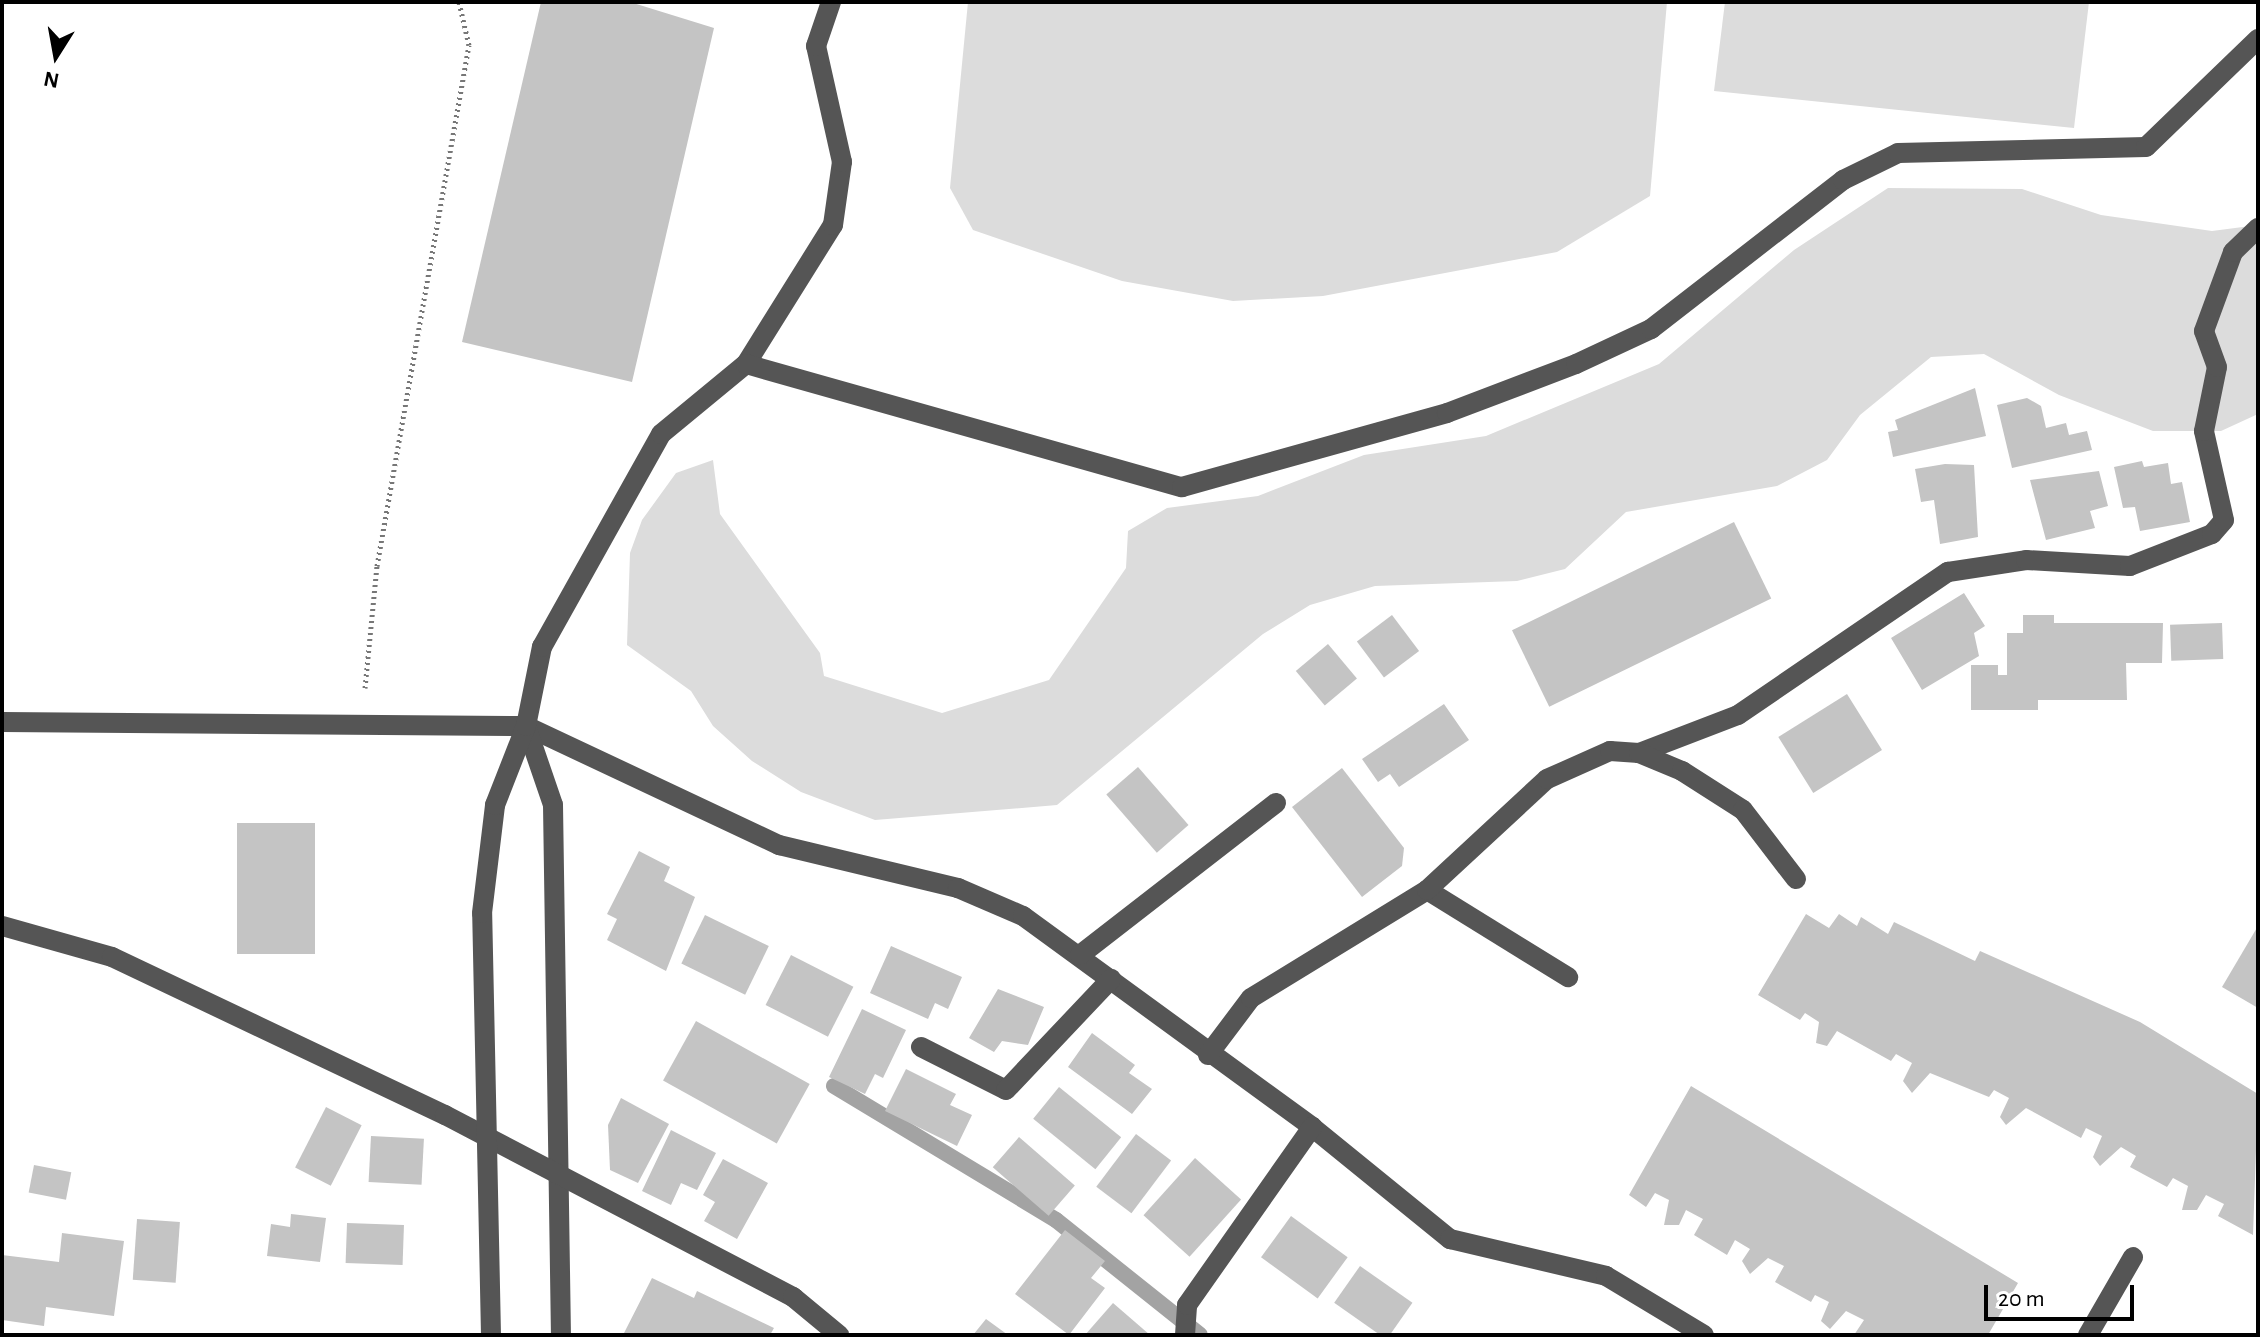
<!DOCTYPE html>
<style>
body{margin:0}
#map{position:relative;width:2260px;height:1337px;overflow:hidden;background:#fff;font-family:"Alegreya Sans",sans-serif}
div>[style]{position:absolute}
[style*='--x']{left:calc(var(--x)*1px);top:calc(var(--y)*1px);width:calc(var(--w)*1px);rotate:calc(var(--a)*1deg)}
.green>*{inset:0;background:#dcdcdc}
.stream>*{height:16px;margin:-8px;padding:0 8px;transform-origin:8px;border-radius:8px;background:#a3a3a3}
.building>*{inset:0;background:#c4c4c4;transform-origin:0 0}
.path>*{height:5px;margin-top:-2.5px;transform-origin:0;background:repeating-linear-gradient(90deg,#777 0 2px,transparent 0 6px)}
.minor>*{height:20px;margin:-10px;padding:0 10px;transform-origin:10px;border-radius:10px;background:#555}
span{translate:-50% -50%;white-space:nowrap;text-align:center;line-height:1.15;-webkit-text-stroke:6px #fff;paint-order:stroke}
.frame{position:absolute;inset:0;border:4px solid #000;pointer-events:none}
.north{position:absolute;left:16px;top:16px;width:80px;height:80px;-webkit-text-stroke:6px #fff;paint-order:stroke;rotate:191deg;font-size:22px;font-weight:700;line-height:32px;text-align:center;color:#000}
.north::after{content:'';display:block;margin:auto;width:28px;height:36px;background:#000;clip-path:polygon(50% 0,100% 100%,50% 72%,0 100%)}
.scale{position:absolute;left:1984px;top:1285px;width:150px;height:36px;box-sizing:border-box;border:4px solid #000;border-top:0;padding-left:10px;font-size:24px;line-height:28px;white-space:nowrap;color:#000;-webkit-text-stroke:6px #fff;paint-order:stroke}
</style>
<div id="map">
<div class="green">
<i style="clip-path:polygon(968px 2px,1667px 2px,1650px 196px,1557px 252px,1323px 296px,1233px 301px,1122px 281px,973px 230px,950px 188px)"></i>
<i style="clip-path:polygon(1725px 2px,2089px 2px,2074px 128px,1714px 91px)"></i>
<i style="clip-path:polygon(1888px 188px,2022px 189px,2101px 215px,2212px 231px,2258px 225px,2258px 414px,2221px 431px,2153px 431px,2059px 395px,1984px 354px,1931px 357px,1860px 415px,1827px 460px,1777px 486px,1626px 512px,1565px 569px,1517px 581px,1375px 586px,1310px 605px,1263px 634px,1057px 805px,875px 820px,801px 792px,752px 761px,713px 726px,691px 691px,627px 645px,630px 553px,642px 520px,676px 473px,713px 460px,720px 514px,820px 653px,824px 676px,942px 713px,1049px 680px,1126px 568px,1128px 531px,1167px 508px,1258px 496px,1364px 455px,1486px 436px,1659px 364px,1794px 250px)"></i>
</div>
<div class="stream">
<i style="--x:834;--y:1086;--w:259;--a:31.1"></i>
<i style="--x:1056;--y:1220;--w:184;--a:38.6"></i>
</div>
<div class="building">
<i style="clip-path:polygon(541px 2px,630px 2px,714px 28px,632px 382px,462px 342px)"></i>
<i style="clip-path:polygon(1975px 388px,1986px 436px,1893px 457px,1888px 432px,1898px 430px,1895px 420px)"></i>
<i style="clip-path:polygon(2027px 398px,2041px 406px,2046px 428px,2066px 423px,2069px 435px,2087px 431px,2092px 450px,2012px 468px,1997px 405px)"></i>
<i style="clip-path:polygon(2142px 461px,2144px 467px,2168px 463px,2171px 484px,2182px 482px,2190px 522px,2140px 531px,2135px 507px,2123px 508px,2114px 467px)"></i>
<i style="clip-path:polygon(1945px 464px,1974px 465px,1978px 537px,1940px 544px,1934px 500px,1921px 502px,1915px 469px)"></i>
<i style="clip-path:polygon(2099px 471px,2108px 506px,2090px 511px,2095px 528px,2046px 540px,2030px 480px)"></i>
<i style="left:1734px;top:522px;width:85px;height:247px;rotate:64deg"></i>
<i style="clip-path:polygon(1964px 593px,1985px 626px,1974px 633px,1979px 656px,1922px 690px,1891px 638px)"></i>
<i style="left:1392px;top:615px;width:45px;height:44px;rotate:53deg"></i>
<i style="clip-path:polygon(2023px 615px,2054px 615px,2054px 623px,2163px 623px,2162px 663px,2126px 663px,2127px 700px,2038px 700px,2038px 710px,1971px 710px,1971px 665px,1998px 665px,1998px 675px,2007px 675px,2007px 633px,2023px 633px)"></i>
<i style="left:2222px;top:623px;width:36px;height:52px;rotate:88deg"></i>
<i style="left:1328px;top:644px;width:45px;height:42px;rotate:50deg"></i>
<i style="left:1847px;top:694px;width:66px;height:81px;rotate:58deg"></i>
<i style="clip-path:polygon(1444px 704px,1469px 740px,1399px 787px,1390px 774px,1378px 782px,1362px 759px)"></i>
<i style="left:1138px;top:767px;width:77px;height:42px;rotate:49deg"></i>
<i style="clip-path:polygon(1342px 768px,1404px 848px,1402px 866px,1362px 897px,1292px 807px)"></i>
<i style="left:237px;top:823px;width:78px;height:131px"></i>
<i style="clip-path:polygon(639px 851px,670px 867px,664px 881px,695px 897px,666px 971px,607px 940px,617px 919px,607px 914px)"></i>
<i style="clip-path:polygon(1806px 914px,1829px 928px,1839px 914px,1857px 926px,1861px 917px,1888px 934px,1894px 922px,1975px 961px,1980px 951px,2140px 1022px,2258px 1094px,2253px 1235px,2218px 1216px,2224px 1204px,2206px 1195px,2197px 1210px,2182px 1210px,2188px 1186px,2173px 1178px,2167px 1187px,2130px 1167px,2136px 1156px,2121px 1147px,2100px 1166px,2093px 1157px,2102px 1136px,2086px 1128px,2081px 1138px,2026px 1108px,2006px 1125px,2000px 1117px,2009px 1098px,1994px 1090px,1989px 1097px,1930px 1073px,1912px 1093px,1903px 1081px,1912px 1063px,1896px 1054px,1891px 1061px,1837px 1031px,1827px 1046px,1816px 1043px,1819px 1022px,1805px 1013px,1800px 1020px,1758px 995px)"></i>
<i style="left:705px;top:915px;width:71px;height:54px;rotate:26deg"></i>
<i style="clip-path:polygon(2258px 926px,2258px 1008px,2222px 987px)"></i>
<i style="clip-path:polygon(891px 946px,962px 977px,948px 1009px,935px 1003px,928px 1019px,870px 993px)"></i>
<i style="left:791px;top:955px;width:70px;height:56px;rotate:27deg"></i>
<i style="clip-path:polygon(998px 989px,1044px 1007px,1028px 1045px,1002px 1041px,994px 1052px,969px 1038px)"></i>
<i style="clip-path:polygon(862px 1009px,906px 1030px,883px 1078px,875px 1074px,865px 1094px,829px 1077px)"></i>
<i style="left:696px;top:1021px;width:130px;height:68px;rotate:29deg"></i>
<i style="clip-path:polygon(1092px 1033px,1135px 1065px,1129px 1073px,1152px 1089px,1132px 1114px,1068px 1067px)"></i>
<i style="clip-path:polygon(906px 1069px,956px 1094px,950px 1105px,972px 1115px,957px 1146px,885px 1111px)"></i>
<i style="clip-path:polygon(1691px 1086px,2018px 1283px,1988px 1335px,1854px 1335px,1864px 1320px,1846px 1311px,1830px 1329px,1821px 1321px,1829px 1302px,1815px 1295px,1811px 1302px,1775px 1282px,1784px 1266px,1768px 1258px,1750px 1274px,1742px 1261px,1750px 1249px,1735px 1240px,1727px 1255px,1694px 1235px,1703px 1219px,1686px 1210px,1679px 1225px,1664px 1225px,1669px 1200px,1655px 1193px,1646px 1207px,1629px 1195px)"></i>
<i style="left:1059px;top:1087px;width:80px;height:41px;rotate:39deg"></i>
<i style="clip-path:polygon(621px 1098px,669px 1124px,638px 1183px,610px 1170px,608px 1125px)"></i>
<i style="left:326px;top:1107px;width:40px;height:68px;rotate:27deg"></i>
<i style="clip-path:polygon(671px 1130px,716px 1153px,697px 1190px,681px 1183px,671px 1205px,642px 1191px)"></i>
<i style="left:1136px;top:1134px;width:44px;height:66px;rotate:37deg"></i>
<i style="left:371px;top:1136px;width:53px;height:46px;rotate:3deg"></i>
<i style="left:1019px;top:1137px;width:74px;height:40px;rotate:41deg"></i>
<i style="left:1195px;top:1158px;width:62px;height:77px;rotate:42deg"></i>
<i style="clip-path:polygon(723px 1159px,768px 1183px,737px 1239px,704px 1221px,715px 1202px,703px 1195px)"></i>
<i style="left:34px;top:1165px;width:38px;height:28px;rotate:11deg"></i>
<i style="clip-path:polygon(291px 1214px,326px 1218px,320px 1262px,267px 1256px,271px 1224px,290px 1227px)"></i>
<i style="left:1291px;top:1216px;width:70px;height:51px;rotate:36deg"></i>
<i style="left:137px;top:1219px;width:43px;height:61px;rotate:4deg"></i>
<i style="left:347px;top:1223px;width:57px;height:40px;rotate:2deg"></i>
<i style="clip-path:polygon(1065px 1230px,1105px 1261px,1091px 1278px,1105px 1288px,1069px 1335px,1015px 1294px)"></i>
<i style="clip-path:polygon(62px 1233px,124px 1241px,114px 1316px,46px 1307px,44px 1326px,2px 1320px,2px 1255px,59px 1262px)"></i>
<i style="left:1360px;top:1266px;width:64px;height:45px;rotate:35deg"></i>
<i style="clip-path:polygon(652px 1278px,694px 1298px,697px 1291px,774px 1328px,770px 1335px,623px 1335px)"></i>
<i style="clip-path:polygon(1113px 1303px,1150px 1335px,1085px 1335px)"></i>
<i style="clip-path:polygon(986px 1319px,1008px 1335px,973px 1335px)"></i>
</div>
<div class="path">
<i style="--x:365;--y:688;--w:123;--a:-84.4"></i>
<i style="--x:377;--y:566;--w:529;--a:-79.99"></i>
<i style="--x:469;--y:45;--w:44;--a:-103.1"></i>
</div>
<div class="minor">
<i style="--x:746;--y:364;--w:164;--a:-58"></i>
<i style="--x:833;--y:225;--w:64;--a:-81.9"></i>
<i style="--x:842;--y:162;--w:119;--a:-102.6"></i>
<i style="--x:816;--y:46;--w:46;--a:-71.2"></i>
<i style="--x:2;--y:722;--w:524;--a:0.44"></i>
<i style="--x:526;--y:726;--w:280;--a:25.2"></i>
<i style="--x:779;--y:845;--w:184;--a:13.5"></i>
<i style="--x:958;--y:888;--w:71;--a:23.3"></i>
<i style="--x:1023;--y:916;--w:358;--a:36.1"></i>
<i style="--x:1312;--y:1127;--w:178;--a:39.1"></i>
<i style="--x:1450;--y:1239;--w:160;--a:13.3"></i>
<i style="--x:1606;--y:1276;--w:114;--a:31"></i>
<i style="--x:526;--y:726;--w:83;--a:71.1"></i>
<i style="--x:553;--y:805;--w:530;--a:89.14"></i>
<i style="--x:1639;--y:753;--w:106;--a:-21"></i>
<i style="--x:1738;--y:715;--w:254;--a:-34.3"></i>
<i style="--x:1948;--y:572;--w:79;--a:-8.7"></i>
<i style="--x:2026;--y:560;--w:104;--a:3.3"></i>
<i style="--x:2130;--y:566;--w:88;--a:-21.3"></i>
<i style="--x:2212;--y:534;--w:18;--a:-49"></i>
<i style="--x:2224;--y:520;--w:91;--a:-102.7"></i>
<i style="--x:2204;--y:431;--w:65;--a:-78.5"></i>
<i style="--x:2217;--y:367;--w:38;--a:-110"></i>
<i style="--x:2204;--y:331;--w:84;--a:-69.8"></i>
<i style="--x:2233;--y:252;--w:35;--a:-44"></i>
<i style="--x:1427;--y:890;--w:166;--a:31.7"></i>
<i style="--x:2;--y:926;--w:114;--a:15.7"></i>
<i style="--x:112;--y:957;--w:369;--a:25.4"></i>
<i style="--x:445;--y:1115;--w:393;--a:27.6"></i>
<i style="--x:793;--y:1297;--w:60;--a:39.6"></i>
<i style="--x:1080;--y:955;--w:248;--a:-37.8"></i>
<i style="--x:921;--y:1047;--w:95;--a:26.8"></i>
<i style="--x:1006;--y:1090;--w:153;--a:-46.6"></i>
<i style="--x:1208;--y:1055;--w:71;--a:-53"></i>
<i style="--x:1251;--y:998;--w:206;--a:-31.5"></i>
<i style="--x:1427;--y:890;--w:163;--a:-42.8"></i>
<i style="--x:1547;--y:779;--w:69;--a:-24"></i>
<i style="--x:1610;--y:751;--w:29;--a:4"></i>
<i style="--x:1639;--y:753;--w:47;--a:22.7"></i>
<i style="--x:1682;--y:771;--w:72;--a:32.6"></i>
<i style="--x:1743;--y:810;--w:87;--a:52.5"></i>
<i style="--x:491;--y:1335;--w:422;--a:-91.2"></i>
<i style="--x:482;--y:913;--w:109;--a:-83.1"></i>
<i style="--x:495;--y:805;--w:85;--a:-68.6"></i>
<i style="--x:526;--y:726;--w:81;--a:-78.6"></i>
<i style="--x:542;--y:647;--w:244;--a:-60.8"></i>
<i style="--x:661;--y:434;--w:110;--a:-39.5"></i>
<i style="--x:746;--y:364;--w:453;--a:15.8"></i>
<i style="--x:1182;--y:487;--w:275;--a:-15.6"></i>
<i style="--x:1447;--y:413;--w:138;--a:-20.8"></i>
<i style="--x:1576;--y:364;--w:83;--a:-25"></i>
<i style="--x:1651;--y:329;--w:243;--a:-37.8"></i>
<i style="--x:1843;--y:180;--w:61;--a:-26.1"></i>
<i style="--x:1898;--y:153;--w:248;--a:-1.4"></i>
<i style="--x:2146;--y:147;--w:156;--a:-44"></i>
<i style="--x:1185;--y:1335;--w:30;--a:-86"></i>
<i style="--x:1187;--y:1305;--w:218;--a:-54.9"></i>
<i style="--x:2088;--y:1335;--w:90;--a:-60"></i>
</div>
<div class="frame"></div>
<div class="north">N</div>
<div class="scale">20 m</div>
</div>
